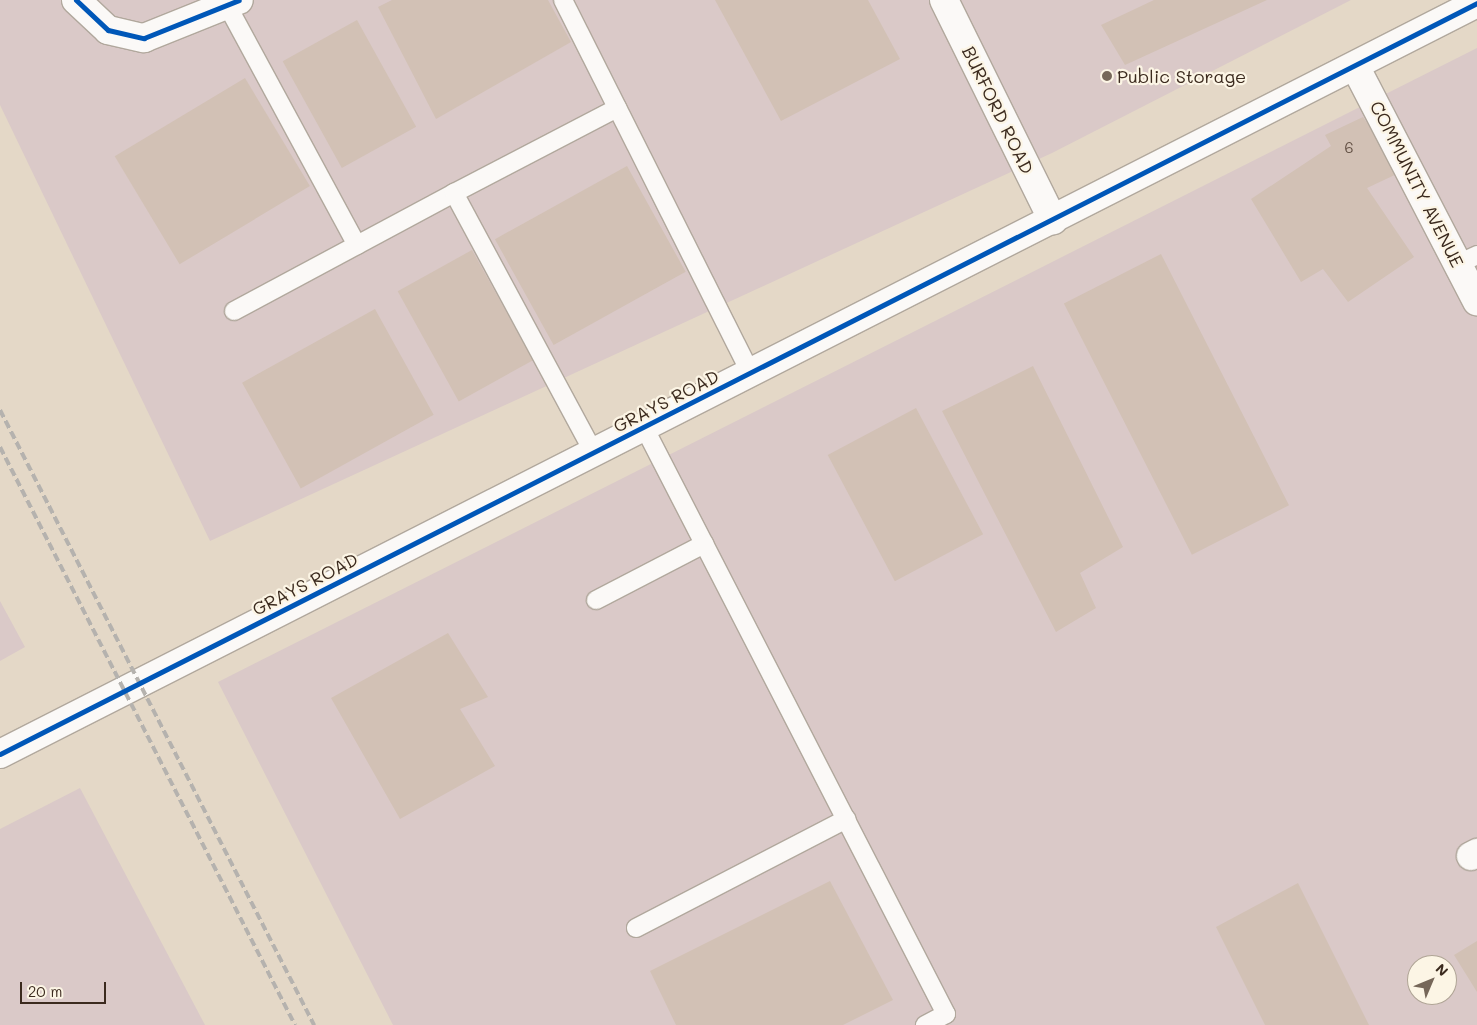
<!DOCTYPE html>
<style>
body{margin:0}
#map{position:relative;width:1477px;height:1025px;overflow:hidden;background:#e4d8c7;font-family:Mali,sans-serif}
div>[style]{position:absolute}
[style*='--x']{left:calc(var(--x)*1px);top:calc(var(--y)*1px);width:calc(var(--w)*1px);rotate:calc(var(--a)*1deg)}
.industrial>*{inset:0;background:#dac9c8}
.building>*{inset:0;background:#d2c1b5;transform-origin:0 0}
.roads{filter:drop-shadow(1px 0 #b1a89d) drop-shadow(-1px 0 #b1a89d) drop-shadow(0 1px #b1a89d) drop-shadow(0 -1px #b1a89d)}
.lane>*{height:18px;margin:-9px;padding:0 9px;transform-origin:9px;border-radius:9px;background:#fbf9f7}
.street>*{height:28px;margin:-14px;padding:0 14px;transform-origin:14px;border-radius:14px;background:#fbf9f7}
.secondary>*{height:28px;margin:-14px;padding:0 14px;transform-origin:14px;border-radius:14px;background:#fbf9f7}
.rail>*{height:4px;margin-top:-2px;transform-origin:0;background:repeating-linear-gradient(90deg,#b5b2ae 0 8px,transparent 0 12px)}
.cycleway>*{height:5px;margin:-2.5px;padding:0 2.5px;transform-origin:2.5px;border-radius:2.5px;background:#0057b8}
.dots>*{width:14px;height:14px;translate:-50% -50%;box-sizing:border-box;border:2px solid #fcf5e5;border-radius:50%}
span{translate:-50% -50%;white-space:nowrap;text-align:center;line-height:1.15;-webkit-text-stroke:4.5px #fcf5e5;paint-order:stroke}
.number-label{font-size:15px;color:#625044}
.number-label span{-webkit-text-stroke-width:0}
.poi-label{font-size:18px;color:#3b2a1e}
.left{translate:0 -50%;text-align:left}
.street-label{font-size:18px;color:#3b2a1e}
.north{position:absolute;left:1407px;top:955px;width:50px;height:50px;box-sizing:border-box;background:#fcf5e5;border:1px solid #afa495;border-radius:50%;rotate:45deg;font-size:14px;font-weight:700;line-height:20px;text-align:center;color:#3b2a1e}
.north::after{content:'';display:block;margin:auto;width:18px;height:22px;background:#766759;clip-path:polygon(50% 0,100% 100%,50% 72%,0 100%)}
.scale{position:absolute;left:20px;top:982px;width:86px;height:22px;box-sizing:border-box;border:2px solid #3b2a1e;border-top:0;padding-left:6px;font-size:15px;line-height:18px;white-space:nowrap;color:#3b2a1e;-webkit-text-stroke:4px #fcf5e5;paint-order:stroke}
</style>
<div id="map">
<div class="industrial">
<i style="clip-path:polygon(0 0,1351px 0,1052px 153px,210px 541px,0 105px)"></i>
<i style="clip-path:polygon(evenodd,1477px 48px,1477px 1025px,393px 1025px,218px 682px,1477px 48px,1417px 965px,1447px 965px,1447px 995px,1417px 995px,1417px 965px)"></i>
<i style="clip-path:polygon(0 601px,25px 647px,0 661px)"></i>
<i style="clip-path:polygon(80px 788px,205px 1025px,0 1025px,0 829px)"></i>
</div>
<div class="building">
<i style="clip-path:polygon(392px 0,548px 0,571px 42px,436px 119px,378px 7px)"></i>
<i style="clip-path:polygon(715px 0,868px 0,900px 59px,781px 121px)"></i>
<i style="clip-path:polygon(1154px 0,1267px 0,1125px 65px,1101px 25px)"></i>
<i style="left:357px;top:20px;width:122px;height:85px;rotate:61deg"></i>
<i style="left:245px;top:78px;width:126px;height:152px;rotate:59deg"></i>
<i style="clip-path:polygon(1363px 117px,1401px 172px,1367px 188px,1414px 257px,1348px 302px,1323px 269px,1301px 282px,1251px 199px,1331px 146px,1325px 135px)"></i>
<i style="left:627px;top:166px;width:121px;height:151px;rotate:61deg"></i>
<i style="left:472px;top:250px;width:126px;height:85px;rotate:61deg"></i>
<i style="left:1161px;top:254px;width:282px;height:109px;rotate:63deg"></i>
<i style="left:375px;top:309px;width:121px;height:152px;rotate:61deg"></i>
<i style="clip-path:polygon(1033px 366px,1123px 547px,1080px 573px,1096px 608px,1056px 632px,942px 411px)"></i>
<i style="left:916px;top:408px;width:143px;height:100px;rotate:62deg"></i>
<i style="clip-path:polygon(448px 633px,488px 697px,460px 709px,495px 766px,400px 819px,331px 698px)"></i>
<i style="clip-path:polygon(830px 881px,893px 1000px,843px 1025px,676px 1025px,650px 971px)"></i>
<i style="clip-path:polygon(1298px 883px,1369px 1025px,1265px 1025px,1216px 927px)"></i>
<i style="clip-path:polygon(1477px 941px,1477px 992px,1454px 955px)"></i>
</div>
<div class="roads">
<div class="lane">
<i style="--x:563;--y:0;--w:419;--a:63.3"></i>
<i style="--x:227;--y:5;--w:273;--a:61.6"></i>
<i style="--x:454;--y:193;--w:184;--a:-27.5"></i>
<i style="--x:1458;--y:264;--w:21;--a:-25"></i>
<i style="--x:234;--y:311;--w:250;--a:-28.2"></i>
<i style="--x:454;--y:193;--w:295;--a:61.7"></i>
<i style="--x:644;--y:427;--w:660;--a:62.78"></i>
<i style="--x:946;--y:1014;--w:24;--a:152"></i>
<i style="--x:596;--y:600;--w:122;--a:-27.4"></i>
<i style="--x:636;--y:928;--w:237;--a:-27.4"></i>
</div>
<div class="street">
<i style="--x:76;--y:0;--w:44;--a:43.2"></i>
<i style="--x:108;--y:30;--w:37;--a:13"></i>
<i style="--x:144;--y:38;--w:102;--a:-21.8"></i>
<i style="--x:944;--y:0;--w:246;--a:63.7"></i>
<i style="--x:1356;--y:68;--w:263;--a:62.6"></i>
<i style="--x:1471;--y:856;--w:7;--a:-27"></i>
</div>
<div class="secondary">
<i style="--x:0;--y:754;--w:1657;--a:-26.95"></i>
</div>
</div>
<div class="rail">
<i style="--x:0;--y:410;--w:691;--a:62.95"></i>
<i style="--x:0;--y:447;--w:649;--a:62.96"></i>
</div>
<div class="cycleway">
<i style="--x:76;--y:0;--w:44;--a:43.2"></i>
<i style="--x:108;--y:30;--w:37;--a:13"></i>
<i style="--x:144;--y:38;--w:102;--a:-21.8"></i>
<i style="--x:0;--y:754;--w:1657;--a:-26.95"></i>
</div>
<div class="dots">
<i style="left:1107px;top:76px;background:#766759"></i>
</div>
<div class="number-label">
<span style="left:1349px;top:148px">6</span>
</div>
<div class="poi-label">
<span class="left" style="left:1117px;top:76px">Public Storage</span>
</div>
<div class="street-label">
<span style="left:998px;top:110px;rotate:64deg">BURFORD ROAD</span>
<span style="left:1417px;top:184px;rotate:63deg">COMMUNITY AVENUE</span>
<span style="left:666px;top:401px;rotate:-27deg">GRAYS ROAD</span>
<span style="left:305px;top:584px;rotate:-27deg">GRAYS ROAD</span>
</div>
<div class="north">N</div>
<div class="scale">20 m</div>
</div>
